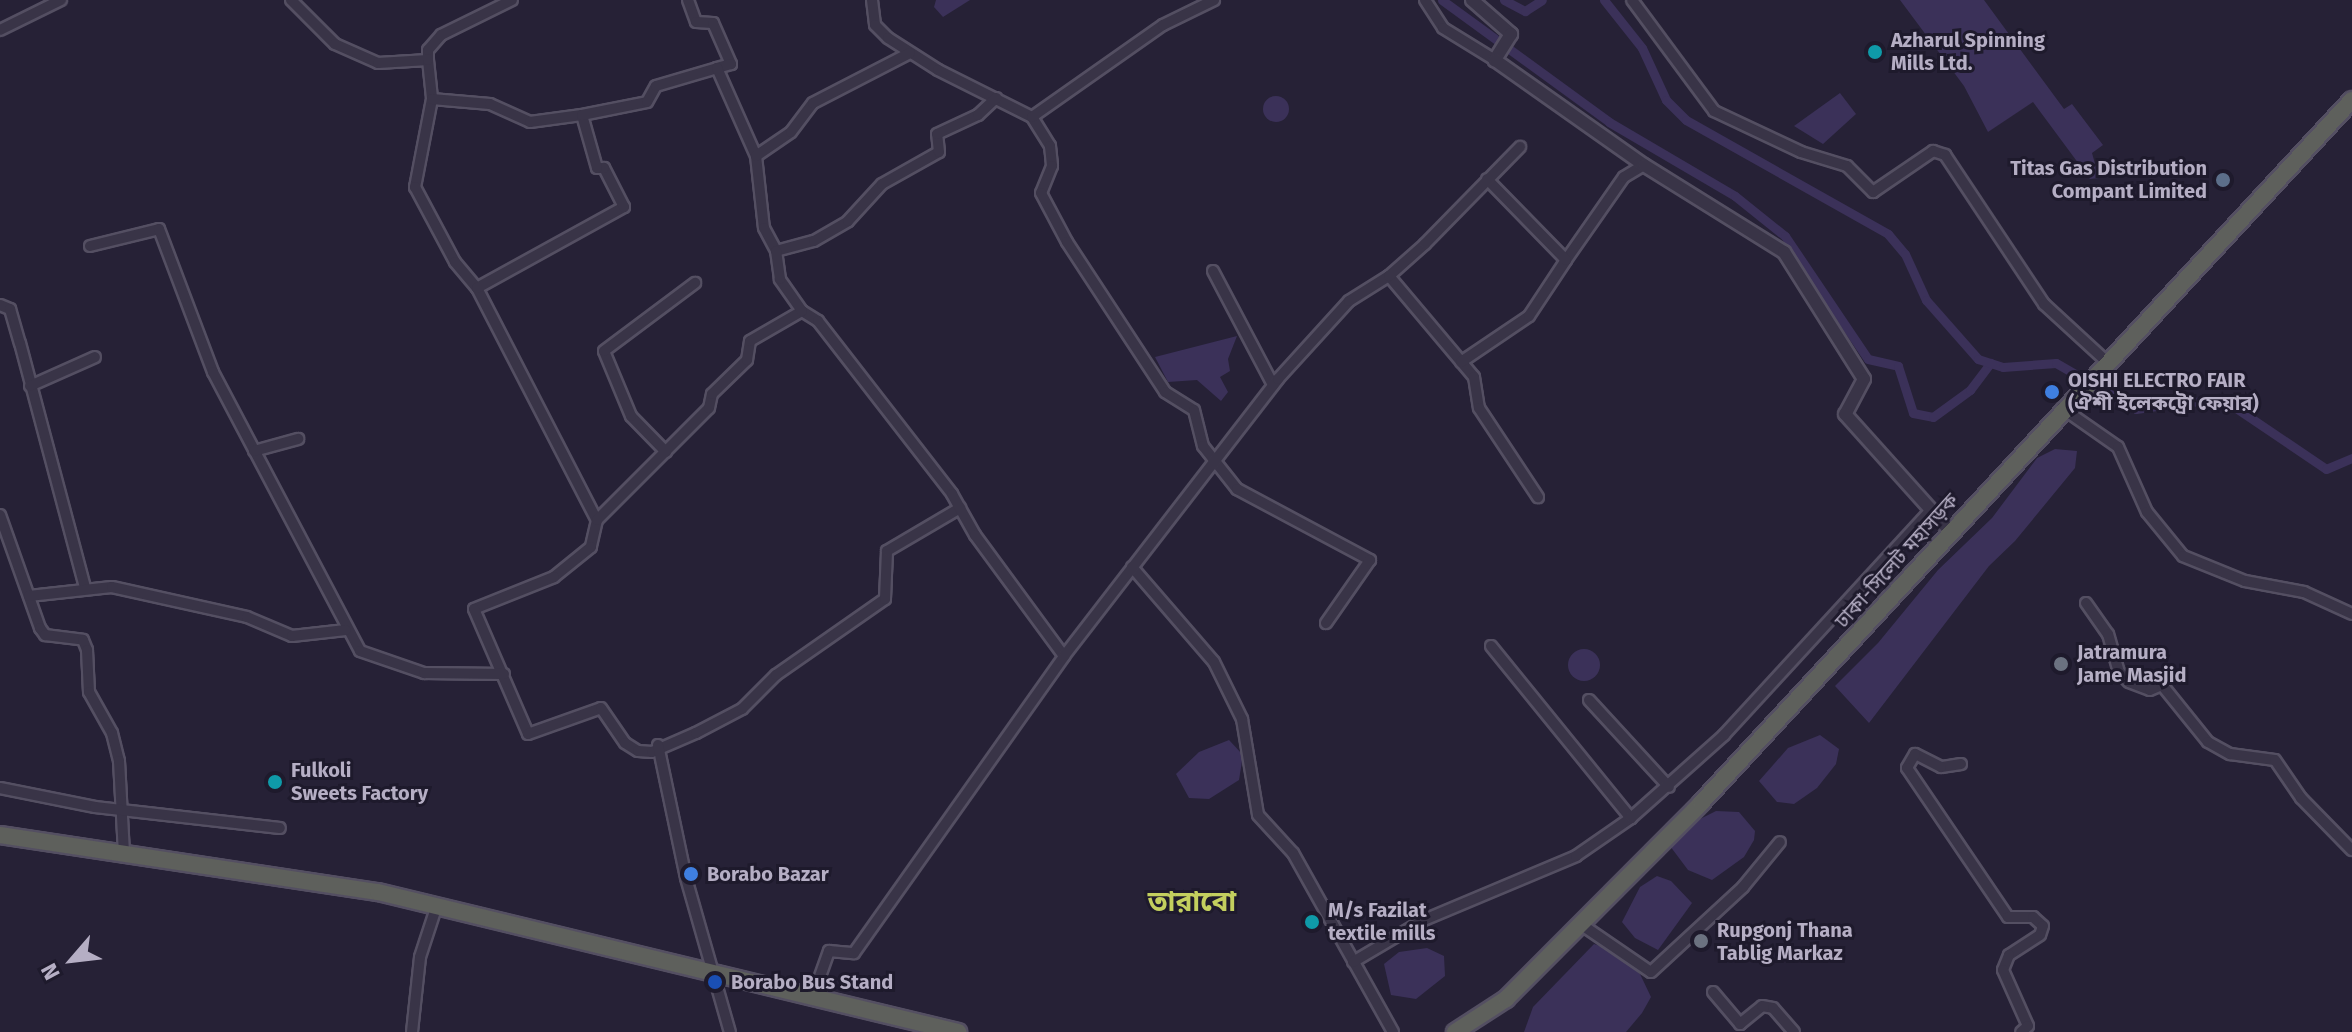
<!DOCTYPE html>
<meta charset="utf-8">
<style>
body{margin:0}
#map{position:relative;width:2352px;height:1032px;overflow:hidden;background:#262136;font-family:"Fira Sans","Noto Sans Bengali",sans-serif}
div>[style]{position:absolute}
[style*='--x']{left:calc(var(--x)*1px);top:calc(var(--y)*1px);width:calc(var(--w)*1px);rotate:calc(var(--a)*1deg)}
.water>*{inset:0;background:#3b3159}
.round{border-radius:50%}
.canal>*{height:9px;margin:-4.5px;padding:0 4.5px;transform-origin:4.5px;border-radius:4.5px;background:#3b3159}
.roads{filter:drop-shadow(2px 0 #544f62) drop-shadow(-2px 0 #544f62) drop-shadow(0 2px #544f62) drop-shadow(0 -2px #544f62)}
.minor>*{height:10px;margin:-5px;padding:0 5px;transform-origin:5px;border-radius:5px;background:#393447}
.tertiary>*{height:12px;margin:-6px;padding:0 6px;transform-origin:6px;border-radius:6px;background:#393447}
.trunk>*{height:16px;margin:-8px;padding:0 8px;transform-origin:8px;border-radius:8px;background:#5e605c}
.dots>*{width:22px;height:22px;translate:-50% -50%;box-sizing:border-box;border:4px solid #1e1a2c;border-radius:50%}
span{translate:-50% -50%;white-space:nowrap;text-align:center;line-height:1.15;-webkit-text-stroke:6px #1e1a2c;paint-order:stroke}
.poi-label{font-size:20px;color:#b5aec4;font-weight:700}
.left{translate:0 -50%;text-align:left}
.right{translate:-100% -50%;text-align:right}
.street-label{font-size:20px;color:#b5aec4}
.district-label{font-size:28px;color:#c3cf5e;font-weight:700}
.north{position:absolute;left:32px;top:920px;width:80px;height:80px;-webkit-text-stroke:6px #1e1a2c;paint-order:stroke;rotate:242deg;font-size:22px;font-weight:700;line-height:32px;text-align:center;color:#b5aec4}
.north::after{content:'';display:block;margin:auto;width:28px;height:36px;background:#b5aec4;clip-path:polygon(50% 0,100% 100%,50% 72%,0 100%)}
</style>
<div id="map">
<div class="water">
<i style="clip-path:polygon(936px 0,970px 0,943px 17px,934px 7px)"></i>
<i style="clip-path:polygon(1900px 0,1984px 0,2064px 109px,2072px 104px,2103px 145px,2092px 153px,2099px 178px,2090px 179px,2033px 102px,1988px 132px,1964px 86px)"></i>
<i style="clip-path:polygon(1840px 93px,1856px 114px,1823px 144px,1794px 126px)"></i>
<i class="round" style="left:1263px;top:96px;width:26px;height:26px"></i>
<i style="clip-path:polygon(1237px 336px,1228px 359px,1230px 371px,1220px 377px,1228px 392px,1221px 401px,1197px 380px,1168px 382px,1155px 357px)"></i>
<i style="clip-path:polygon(2055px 449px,2077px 451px,2075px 468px,2015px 541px,1989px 566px,1869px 723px,1835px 686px,1878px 643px,1938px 570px,1992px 518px,2037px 458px)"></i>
<i class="round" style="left:1568px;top:649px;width:32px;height:32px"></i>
<i style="clip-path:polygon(1820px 735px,1839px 749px,1836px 764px,1817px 788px,1794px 804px,1777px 802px,1759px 781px,1788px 748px)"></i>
<i style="clip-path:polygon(1229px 740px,1243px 755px,1239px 780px,1209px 799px,1189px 798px,1176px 774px,1199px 752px)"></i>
<i style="clip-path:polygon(1716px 811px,1739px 812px,1755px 831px,1754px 840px,1744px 857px,1712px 880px,1688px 870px,1670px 846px,1690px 824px)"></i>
<i style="clip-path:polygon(1657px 876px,1671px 881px,1692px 903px,1658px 950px,1635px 938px,1622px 922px,1640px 887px)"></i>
<i style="clip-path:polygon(1594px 944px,1616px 951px,1640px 974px,1651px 997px,1642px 1013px,1626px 1032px,1524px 1032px,1533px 1007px)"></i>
<i style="clip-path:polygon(1427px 948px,1444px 956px,1445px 976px,1416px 999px,1391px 995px,1384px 964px,1399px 952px)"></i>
</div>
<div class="canal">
<i style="--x:1442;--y:0;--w:207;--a:36.1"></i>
<i style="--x:1609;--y:122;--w:146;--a:30.4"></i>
<i style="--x:1735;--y:196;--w:64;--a:38.7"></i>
<i style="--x:1785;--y:236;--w:148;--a:56"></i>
<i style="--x:1868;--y:359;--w:31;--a:13"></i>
<i style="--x:1898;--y:366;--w:49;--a:72.3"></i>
<i style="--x:1913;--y:413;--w:20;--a:11"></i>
<i style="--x:1933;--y:417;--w:46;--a:-36.1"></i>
<i style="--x:1970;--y:390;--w:34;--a:-53"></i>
<i style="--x:1504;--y:0;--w:24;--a:28"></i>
<i style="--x:1525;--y:11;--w:20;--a:-33"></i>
<i style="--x:1604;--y:0;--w:61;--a:51.6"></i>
<i style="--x:1642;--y:48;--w:57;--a:65.2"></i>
<i style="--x:1666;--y:100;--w:28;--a:45"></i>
<i style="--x:1686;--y:120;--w:232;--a:29.4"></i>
<i style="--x:1888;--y:234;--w:26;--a:50"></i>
<i style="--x:1905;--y:254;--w:51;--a:65.5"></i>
<i style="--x:1926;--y:300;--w:79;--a:48.6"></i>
<i style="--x:1978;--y:359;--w:26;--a:18"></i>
<i style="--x:2003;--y:367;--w:53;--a:-4.3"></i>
<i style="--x:2056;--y:363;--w:92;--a:29.9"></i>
<i style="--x:2136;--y:409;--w:55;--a:-8.4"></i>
<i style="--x:2190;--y:401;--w:43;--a:6.6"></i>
<i style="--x:2233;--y:406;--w:112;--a:34.1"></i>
<i style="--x:2326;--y:469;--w:28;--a:-23"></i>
</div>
<div class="roads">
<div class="minor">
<i style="--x:291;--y:0;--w:62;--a:45"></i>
<i style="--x:335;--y:44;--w:47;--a:23.8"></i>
<i style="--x:378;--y:63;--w:50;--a:-3.4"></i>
<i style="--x:428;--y:60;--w:39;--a:84"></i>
<i style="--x:432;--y:99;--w:90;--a:100.9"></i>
<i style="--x:415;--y:187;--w:85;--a:61.9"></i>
<i style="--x:455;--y:262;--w:34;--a:50"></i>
<i style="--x:477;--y:288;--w:261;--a:62.7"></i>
<i style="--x:597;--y:520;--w:28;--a:103"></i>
<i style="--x:591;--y:547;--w:48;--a:141"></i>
<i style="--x:554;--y:577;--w:86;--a:158.2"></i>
<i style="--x:474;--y:609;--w:136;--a:66.6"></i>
<i style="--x:528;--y:734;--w:77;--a:-19.6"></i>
<i style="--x:601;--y:708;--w:42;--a:55.6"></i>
<i style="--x:625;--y:743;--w:15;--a:32"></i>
<i style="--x:638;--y:751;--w:14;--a:4"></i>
<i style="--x:652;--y:752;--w:48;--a:-23.4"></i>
<i style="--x:696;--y:733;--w:52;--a:-27.6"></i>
<i style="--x:742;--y:709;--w:48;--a:-45"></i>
<i style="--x:776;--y:675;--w:133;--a:-34.9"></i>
<i style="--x:885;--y:599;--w:48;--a:-87.6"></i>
<i style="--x:887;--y:551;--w:85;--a:-30.5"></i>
<i style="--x:688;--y:0;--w:23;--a:70"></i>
<i style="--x:696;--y:22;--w:17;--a:3"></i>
<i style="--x:713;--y:23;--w:45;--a:66.3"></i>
<i style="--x:731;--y:64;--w:15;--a:164"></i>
<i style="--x:872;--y:0;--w:25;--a:83"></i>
<i style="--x:875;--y:25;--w:18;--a:45"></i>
<i style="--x:888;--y:38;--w:59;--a:32.6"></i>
<i style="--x:938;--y:70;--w:105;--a:26.6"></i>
<i style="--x:1032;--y:117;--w:34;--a:58"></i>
<i style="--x:1050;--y:146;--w:20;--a:84"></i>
<i style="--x:1052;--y:166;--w:29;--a:112"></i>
<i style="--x:1041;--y:193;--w:55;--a:62"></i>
<i style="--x:1067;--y:242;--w:179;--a:56.8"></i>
<i style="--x:1165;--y:392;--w:34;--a:32"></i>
<i style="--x:1194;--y:410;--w:37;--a:76"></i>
<i style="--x:1203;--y:446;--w:55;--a:51.7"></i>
<i style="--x:1237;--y:489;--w:151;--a:28.1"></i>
<i style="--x:1370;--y:560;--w:77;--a:124.9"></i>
<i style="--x:1425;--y:0;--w:33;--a:57"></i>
<i style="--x:1443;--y:28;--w:61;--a:31.6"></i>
<i style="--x:1632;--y:0;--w:138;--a:53.5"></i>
<i style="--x:1714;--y:111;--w:96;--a:25.2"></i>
<i style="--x:1801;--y:152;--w:48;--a:16.9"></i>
<i style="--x:1847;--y:166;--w:37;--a:45"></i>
<i style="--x:1873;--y:192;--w:73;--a:-34.3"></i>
<i style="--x:1933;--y:151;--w:13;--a:18"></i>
<i style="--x:1945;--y:155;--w:179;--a:56.4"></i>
<i style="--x:2044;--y:304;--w:84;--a:42.6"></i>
<i style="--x:0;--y:30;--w:68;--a:-26.2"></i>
<i style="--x:428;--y:60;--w:10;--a:-90"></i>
<i style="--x:428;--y:50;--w:20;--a:-49"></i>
<i style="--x:441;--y:35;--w:79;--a:-26.2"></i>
<i style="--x:432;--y:99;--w:58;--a:4.9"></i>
<i style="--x:490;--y:104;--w:44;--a:24.2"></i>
<i style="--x:530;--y:122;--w:52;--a:-7.7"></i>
<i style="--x:1032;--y:117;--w:160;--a:-35.1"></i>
<i style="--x:1163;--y:25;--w:57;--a:-26.1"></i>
<i style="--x:756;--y:156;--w:72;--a:83.7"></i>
<i style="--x:764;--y:228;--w:26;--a:62"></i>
<i style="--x:776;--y:251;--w:39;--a:-15"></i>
<i style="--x:814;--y:241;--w:39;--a:-30"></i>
<i style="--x:848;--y:221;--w:50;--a:-47.4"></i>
<i style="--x:882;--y:184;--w:65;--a:-29.3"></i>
<i style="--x:939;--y:152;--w:18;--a:-96"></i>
<i style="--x:937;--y:134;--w:45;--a:-24.9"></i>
<i style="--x:978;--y:115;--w:25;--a:-43"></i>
<i style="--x:90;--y:246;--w:71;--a:-13.8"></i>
<i style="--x:159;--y:229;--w:153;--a:69.3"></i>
<i style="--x:213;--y:372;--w:315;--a:62.2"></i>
<i style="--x:360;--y:651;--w:68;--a:19"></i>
<i style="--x:424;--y:673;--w:80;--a:0.7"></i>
<i style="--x:1566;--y:260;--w:101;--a:-55.1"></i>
<i style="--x:1624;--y:177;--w:23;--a:-31"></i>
<i style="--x:1213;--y:271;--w:129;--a:62.2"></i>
<i style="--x:1389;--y:276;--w:132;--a:49.9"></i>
<i style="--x:1474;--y:377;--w:31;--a:81"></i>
<i style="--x:1479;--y:408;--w:107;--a:56.5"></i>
<i style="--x:477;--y:288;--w:168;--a:-28.9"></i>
<i style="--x:624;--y:207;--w:44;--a:-117.1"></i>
<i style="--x:604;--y:168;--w:7;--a:180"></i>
<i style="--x:597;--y:168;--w:55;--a:-105.8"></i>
<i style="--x:582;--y:115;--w:66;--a:-11.3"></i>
<i style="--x:647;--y:102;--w:18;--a:-61"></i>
<i style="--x:656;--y:86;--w:64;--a:-16.4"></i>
<i style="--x:717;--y:68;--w:96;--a:66.1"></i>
<i style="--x:756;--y:156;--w:42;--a:-34.4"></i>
<i style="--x:791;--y:132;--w:36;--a:-53"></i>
<i style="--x:813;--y:103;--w:109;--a:-27.3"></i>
<i style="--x:0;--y:305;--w:11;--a:22"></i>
<i style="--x:10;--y:309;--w:35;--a:74"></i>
<i style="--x:20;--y:343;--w:253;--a:75.1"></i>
<i style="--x:802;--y:311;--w:19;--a:32"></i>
<i style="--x:818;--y:321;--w:219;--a:52.2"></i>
<i style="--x:952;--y:494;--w:47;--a:60.7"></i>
<i style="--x:975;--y:535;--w:150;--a:53.7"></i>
<i style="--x:1461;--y:362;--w:82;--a:-34.1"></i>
<i style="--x:1529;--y:316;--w:67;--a:-56.5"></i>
<i style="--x:1566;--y:260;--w:113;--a:-134.3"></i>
<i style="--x:30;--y:386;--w:71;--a:-24"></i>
<i style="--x:2062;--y:408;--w:68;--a:34.9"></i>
<i style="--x:2118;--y:447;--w:71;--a:66"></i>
<i style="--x:2147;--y:512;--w:57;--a:50.7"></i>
<i style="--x:2183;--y:556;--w:67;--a:22"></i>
<i style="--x:2245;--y:581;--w:60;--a:10.6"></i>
<i style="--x:2304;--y:592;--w:53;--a:24.6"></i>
<i style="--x:254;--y:451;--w:46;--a:-15.3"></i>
<i style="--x:666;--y:452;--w:50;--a:-134.2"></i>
<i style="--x:631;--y:416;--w:70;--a:-112.6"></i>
<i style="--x:604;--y:351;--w:114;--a:-36.8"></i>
<i style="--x:0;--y:515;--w:120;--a:70.5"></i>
<i style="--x:40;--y:628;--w:9;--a:54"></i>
<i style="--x:45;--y:635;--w:38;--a:7"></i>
<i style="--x:83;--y:640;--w:11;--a:68"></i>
<i style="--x:87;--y:650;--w:42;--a:87.3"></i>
<i style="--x:89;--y:692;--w:47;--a:60.7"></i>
<i style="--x:112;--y:733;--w:29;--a:76"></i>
<i style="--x:119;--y:761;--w:91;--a:86.9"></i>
<i style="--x:597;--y:520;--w:158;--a:-45"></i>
<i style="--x:709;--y:408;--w:14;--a:-78"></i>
<i style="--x:712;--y:394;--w:49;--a:-44.2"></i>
<i style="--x:747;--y:360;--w:19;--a:-81"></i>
<i style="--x:750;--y:341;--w:60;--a:-30"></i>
<i style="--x:802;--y:311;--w:39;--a:-125"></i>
<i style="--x:780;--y:279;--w:28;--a:-98"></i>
<i style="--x:1132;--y:567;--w:125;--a:49.2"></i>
<i style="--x:1214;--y:662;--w:64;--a:63.8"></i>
<i style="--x:1242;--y:719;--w:97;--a:80.5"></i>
<i style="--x:1258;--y:815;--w:52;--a:47.4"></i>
<i style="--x:1293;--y:853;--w:205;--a:60.8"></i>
<i style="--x:29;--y:596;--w:83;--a:-6.2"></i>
<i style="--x:112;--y:587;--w:138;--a:12.5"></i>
<i style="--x:247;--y:617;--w:49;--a:22.9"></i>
<i style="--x:292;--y:636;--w:54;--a:-6.3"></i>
<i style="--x:2086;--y:603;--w:38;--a:55"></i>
<i style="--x:2108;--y:634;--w:40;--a:74"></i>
<i style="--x:2119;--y:672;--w:14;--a:45"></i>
<i style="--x:2129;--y:682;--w:22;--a:21"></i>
<i style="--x:2150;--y:690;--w:13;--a:-23"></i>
<i style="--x:2162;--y:685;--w:73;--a:51.1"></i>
<i style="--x:2208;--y:742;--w:25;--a:29"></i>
<i style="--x:2230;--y:754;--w:45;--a:7.6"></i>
<i style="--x:2275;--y:760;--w:46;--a:55.6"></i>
<i style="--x:2301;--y:798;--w:73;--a:45.6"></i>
<i style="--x:1491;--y:646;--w:222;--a:50.9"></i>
<i style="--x:1589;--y:700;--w:118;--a:47.4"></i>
<i style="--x:658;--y:745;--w:136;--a:78.1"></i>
<i style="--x:686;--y:878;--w:160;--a:74.1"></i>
<i style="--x:1961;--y:764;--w:20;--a:171"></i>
<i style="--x:1941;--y:767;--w:29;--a:-153"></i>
<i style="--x:1915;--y:754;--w:16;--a:120"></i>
<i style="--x:1907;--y:768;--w:180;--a:55.9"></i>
<i style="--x:2008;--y:917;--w:25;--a:0"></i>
<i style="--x:2033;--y:917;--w:13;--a:42"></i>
<i style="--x:2043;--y:926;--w:9;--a:108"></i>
<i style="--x:2040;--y:935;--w:37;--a:147"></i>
<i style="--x:2009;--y:955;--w:16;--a:112"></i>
<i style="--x:2003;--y:970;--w:61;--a:65.9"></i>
<i style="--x:2028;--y:1026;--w:9;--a:139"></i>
<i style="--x:0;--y:788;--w:97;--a:11.3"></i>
<i style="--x:95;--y:807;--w:186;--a:6.5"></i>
<i style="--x:1582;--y:925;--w:83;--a:34.3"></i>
<i style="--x:1651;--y:972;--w:125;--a:-42.7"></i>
<i style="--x:1743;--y:887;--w:58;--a:-50.6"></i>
<i style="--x:1353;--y:962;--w:82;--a:-30.6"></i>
<i style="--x:1424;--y:920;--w:165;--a:-22.8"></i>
<i style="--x:1576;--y:856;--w:67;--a:-34.6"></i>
<i style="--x:1631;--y:818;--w:125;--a:-41.7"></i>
<i style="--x:1724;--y:735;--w:306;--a:-47.4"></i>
<i style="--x:1713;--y:992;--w:42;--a:49.8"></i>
<i style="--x:1740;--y:1024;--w:28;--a:-39"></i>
<i style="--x:1762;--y:1006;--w:11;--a:10"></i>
<i style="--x:1773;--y:1008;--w:32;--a:49"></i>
<i style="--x:813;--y:996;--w:48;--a:-70.4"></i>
<i style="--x:829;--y:951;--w:25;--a:5"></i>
<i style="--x:854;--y:953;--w:364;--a:-54.7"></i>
<i style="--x:1064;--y:656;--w:350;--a:-52.3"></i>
<i style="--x:1278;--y:379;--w:105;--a:-47.7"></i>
<i style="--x:1349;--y:301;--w:47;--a:-32"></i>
<i style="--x:1389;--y:276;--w:48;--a:-41.6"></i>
<i style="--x:1425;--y:244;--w:136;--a:-45.6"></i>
<i style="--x:412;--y:1032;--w:75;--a:-83.9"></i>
<i style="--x:420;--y:957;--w:55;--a:-71.9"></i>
</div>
<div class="tertiary">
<i style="--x:1472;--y:0;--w:52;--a:41.1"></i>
<i style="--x:1511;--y:34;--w:31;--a:122"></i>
<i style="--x:1495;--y:60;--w:182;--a:35.2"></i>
<i style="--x:1644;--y:165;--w:165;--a:31.9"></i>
<i style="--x:1784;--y:252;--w:150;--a:57.8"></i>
<i style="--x:1864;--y:379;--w:40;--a:118"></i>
<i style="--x:1845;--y:414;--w:159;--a:48.1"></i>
</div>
<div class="trunk">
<i style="--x:0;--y:835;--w:382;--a:8.6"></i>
<i style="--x:378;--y:892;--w:597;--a:13.57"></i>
<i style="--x:1455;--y:1032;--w:61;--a:-32.9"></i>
<i style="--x:1506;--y:999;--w:276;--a:-45.1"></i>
<i style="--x:1701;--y:803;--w:958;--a:-47.2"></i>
</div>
</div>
<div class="dots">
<i style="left:1875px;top:52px;background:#0f9aa8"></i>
<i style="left:2223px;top:180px;background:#5c6f8a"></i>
<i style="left:2052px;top:392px;background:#3f7fe0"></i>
<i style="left:2061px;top:664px;background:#6b7280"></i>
<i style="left:275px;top:782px;background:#0f9aa8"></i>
<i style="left:691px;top:874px;background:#3f7fe0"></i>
<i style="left:1312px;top:922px;background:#0f9aa8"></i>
<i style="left:1701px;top:941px;background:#6b7280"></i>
<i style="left:715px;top:982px;background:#1a4fb4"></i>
</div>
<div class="poi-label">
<span class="left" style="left:1891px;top:52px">Azharul Spinning<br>Mills Ltd.</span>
<span class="right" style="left:2207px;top:180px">Titas Gas Distribution<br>Compant Limited</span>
<span class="left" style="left:2068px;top:392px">OISHI ELECTRO FAIR<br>(ঐশী ইলেকট্রো ফেয়ার)</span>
<span class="left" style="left:2077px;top:664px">Jatramura<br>Jame Masjid</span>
<span class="left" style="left:291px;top:782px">Fulkoli<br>Sweets Factory</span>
<span class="left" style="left:707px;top:874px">Borabo Bazar</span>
<span class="left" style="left:1328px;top:922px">M/s Fazilat<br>textile mills</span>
<span class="left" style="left:1717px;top:942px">Rupgonj Thana<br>Tablig Markaz</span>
<span class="left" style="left:731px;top:982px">Borabo Bus Stand</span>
</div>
<div class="street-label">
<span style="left:1897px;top:561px;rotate:-48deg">ঢাকা-সিলেট মহাসড়ক</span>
</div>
<div class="district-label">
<span style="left:1192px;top:902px">তারাবো</span>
</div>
<div class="north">N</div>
</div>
